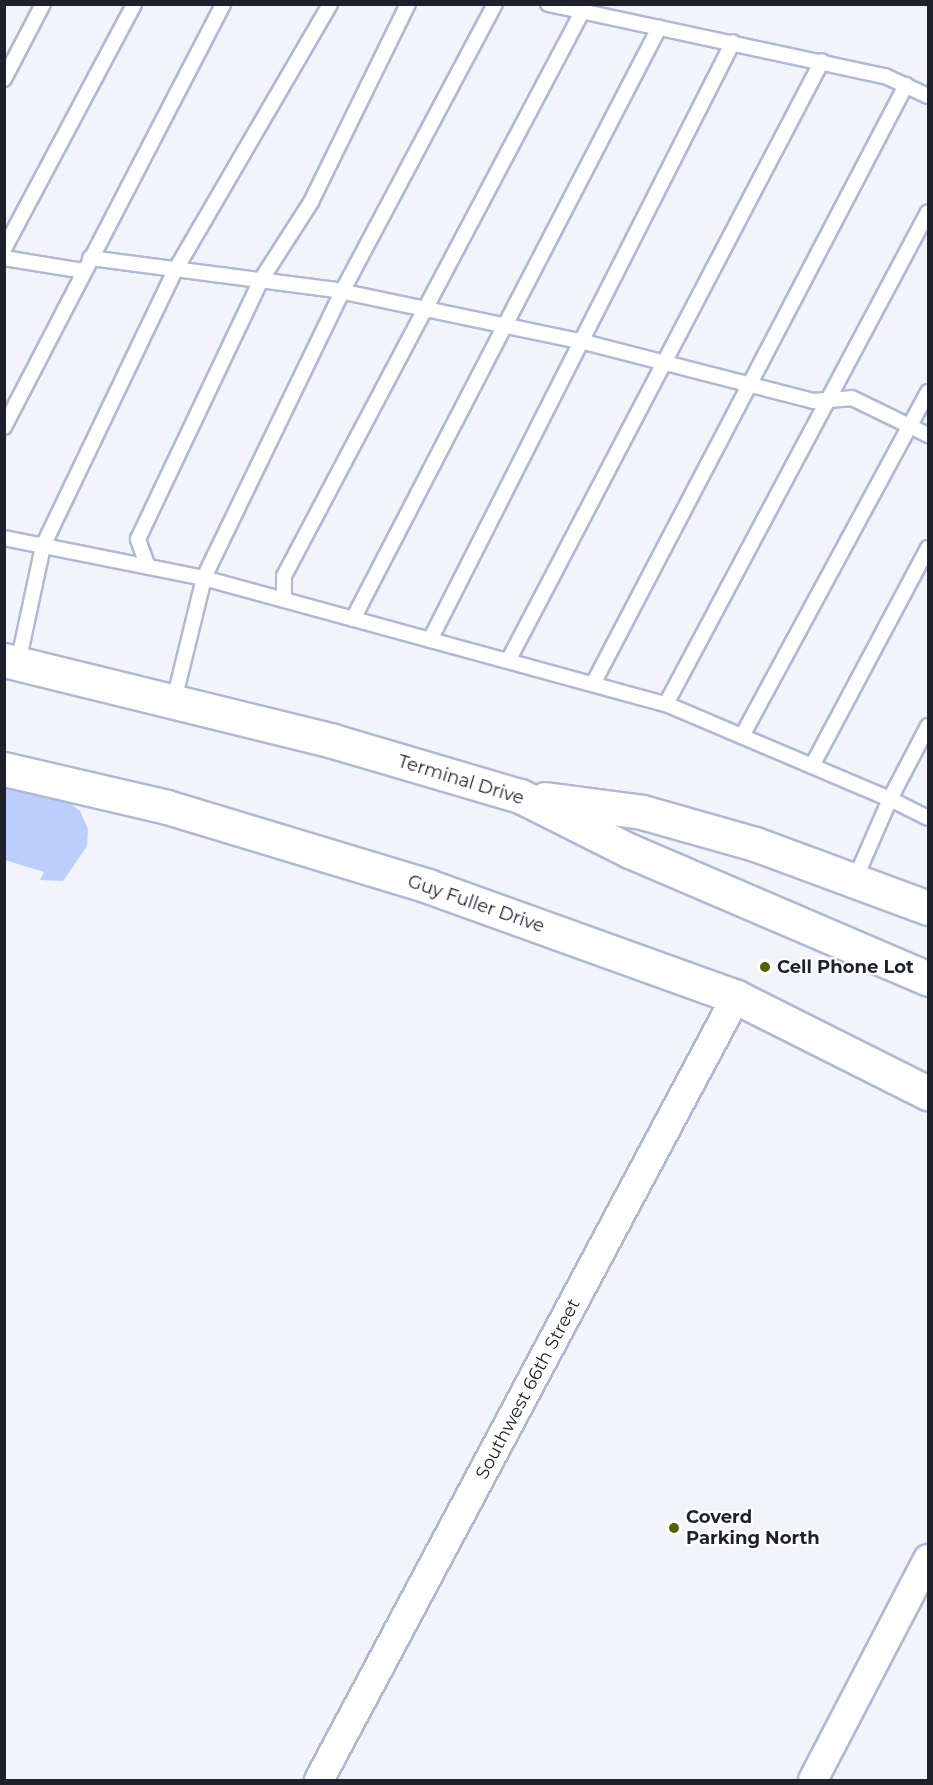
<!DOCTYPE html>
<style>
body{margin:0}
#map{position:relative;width:933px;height:1785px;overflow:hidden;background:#f2f4fa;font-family:Montserrat,sans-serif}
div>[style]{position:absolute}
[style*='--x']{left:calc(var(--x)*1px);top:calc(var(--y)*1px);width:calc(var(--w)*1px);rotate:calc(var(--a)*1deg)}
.green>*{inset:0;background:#bbcefe}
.roads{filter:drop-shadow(2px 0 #adb9d5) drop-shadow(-2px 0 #adb9d5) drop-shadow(0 2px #adb9d5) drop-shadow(0 -2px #adb9d5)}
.lane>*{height:14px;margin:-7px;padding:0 7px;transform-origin:7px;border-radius:7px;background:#fff}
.street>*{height:28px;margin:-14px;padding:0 14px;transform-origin:14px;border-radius:14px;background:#fff}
.secondary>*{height:33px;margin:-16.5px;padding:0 16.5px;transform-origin:16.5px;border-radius:16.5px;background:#fff}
.dots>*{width:16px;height:16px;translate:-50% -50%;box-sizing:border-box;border:3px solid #fff;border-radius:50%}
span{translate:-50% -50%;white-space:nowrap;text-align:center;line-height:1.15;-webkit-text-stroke:4.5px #fff;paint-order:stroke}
.street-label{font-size:18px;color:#1d212c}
.poi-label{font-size:18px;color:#1d212c;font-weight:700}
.left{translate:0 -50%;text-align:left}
.frame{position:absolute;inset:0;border:6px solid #1d212c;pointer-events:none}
</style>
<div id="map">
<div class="green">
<i style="clip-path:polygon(4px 785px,66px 800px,80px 811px,88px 829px,87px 846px,63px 881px,40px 880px,44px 872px,5px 860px)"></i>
</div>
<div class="roads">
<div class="lane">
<i style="--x:495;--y:4;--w:326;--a:118"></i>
<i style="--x:342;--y:292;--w:318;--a:115.8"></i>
<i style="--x:204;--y:578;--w:479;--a:15.3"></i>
<i style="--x:666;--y:704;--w:243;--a:23"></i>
<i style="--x:890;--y:799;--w:87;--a:113.6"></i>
<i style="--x:548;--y:4;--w:345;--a:12.1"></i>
<i style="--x:885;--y:76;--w:47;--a:24.9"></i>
<i style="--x:4;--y:79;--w:85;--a:-62.5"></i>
<i style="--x:4;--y:249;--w:277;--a:-62"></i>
<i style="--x:4;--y:258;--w:80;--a:9.3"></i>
<i style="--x:90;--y:258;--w:247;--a:7.4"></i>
<i style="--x:335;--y:290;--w:250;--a:11.8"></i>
<i style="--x:580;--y:341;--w:241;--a:14.4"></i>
<i style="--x:813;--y:401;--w:39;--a:-4"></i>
<i style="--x:852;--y:398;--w:85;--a:26"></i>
<i style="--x:4;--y:427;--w:476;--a:-62.6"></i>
<i style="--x:4;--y:538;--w:204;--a:11.3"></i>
<i style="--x:204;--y:578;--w:126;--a:103.8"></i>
<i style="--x:148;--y:567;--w:30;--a:-110"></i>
<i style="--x:138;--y:539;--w:287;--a:-64.6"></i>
<i style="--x:261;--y:280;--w:93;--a:-57.3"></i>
<i style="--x:311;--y:202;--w:220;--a:-63.9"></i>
<i style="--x:284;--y:600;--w:24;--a:-90"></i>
<i style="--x:284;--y:576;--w:638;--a:-62.15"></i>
<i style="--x:353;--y:619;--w:666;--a:-62.63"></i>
<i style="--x:430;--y:640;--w:670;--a:-63.13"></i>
<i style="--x:508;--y:661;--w:677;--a:-62.38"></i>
<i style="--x:18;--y:663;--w:120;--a:-77.9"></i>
<i style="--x:43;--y:546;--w:307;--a:-64.4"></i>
<i style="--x:176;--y:269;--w:306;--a:-59.8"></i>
<i style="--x:593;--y:684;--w:676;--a:-62.41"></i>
<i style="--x:666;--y:704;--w:557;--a:-61.96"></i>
<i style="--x:928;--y:726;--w:82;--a:117.5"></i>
<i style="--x:890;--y:799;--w:42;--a:26.6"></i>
<i style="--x:742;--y:736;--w:391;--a:-61.6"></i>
<i style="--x:812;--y:766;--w:247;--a:-62"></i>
</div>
<div class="street">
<i style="--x:319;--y:1780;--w:887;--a:-61.96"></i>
<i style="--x:813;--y:1780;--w:249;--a:-62.5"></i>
</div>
<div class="secondary">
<i style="--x:4;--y:660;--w:339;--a:13.8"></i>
<i style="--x:333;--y:741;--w:195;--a:16.4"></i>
<i style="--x:520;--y:796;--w:123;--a:26.6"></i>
<i style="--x:630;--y:851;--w:324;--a:23.2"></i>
<i style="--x:4;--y:769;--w:167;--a:13.1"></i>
<i style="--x:167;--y:807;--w:273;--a:16.8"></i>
<i style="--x:428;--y:886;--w:327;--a:19.8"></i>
<i style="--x:736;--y:997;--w:215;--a:26.6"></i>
<i style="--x:545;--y:799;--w:98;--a:7.6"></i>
<i style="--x:642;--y:812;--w:117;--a:15.8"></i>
<i style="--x:755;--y:844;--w:184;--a:20.3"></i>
</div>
</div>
<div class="dots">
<i style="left:765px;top:967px;background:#556000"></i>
<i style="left:674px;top:1528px;background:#556000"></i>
</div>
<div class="street-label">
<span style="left:461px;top:780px;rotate:17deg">Terminal Drive</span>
<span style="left:476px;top:904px;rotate:19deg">Guy Fuller Drive</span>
<span style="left:528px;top:1389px;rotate:-62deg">Southwest 66th Street</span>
</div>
<div class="poi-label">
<span class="left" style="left:777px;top:967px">Cell Phone Lot</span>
<span class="left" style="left:686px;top:1528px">Coverd<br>Parking North</span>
</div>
<div class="frame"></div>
</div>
